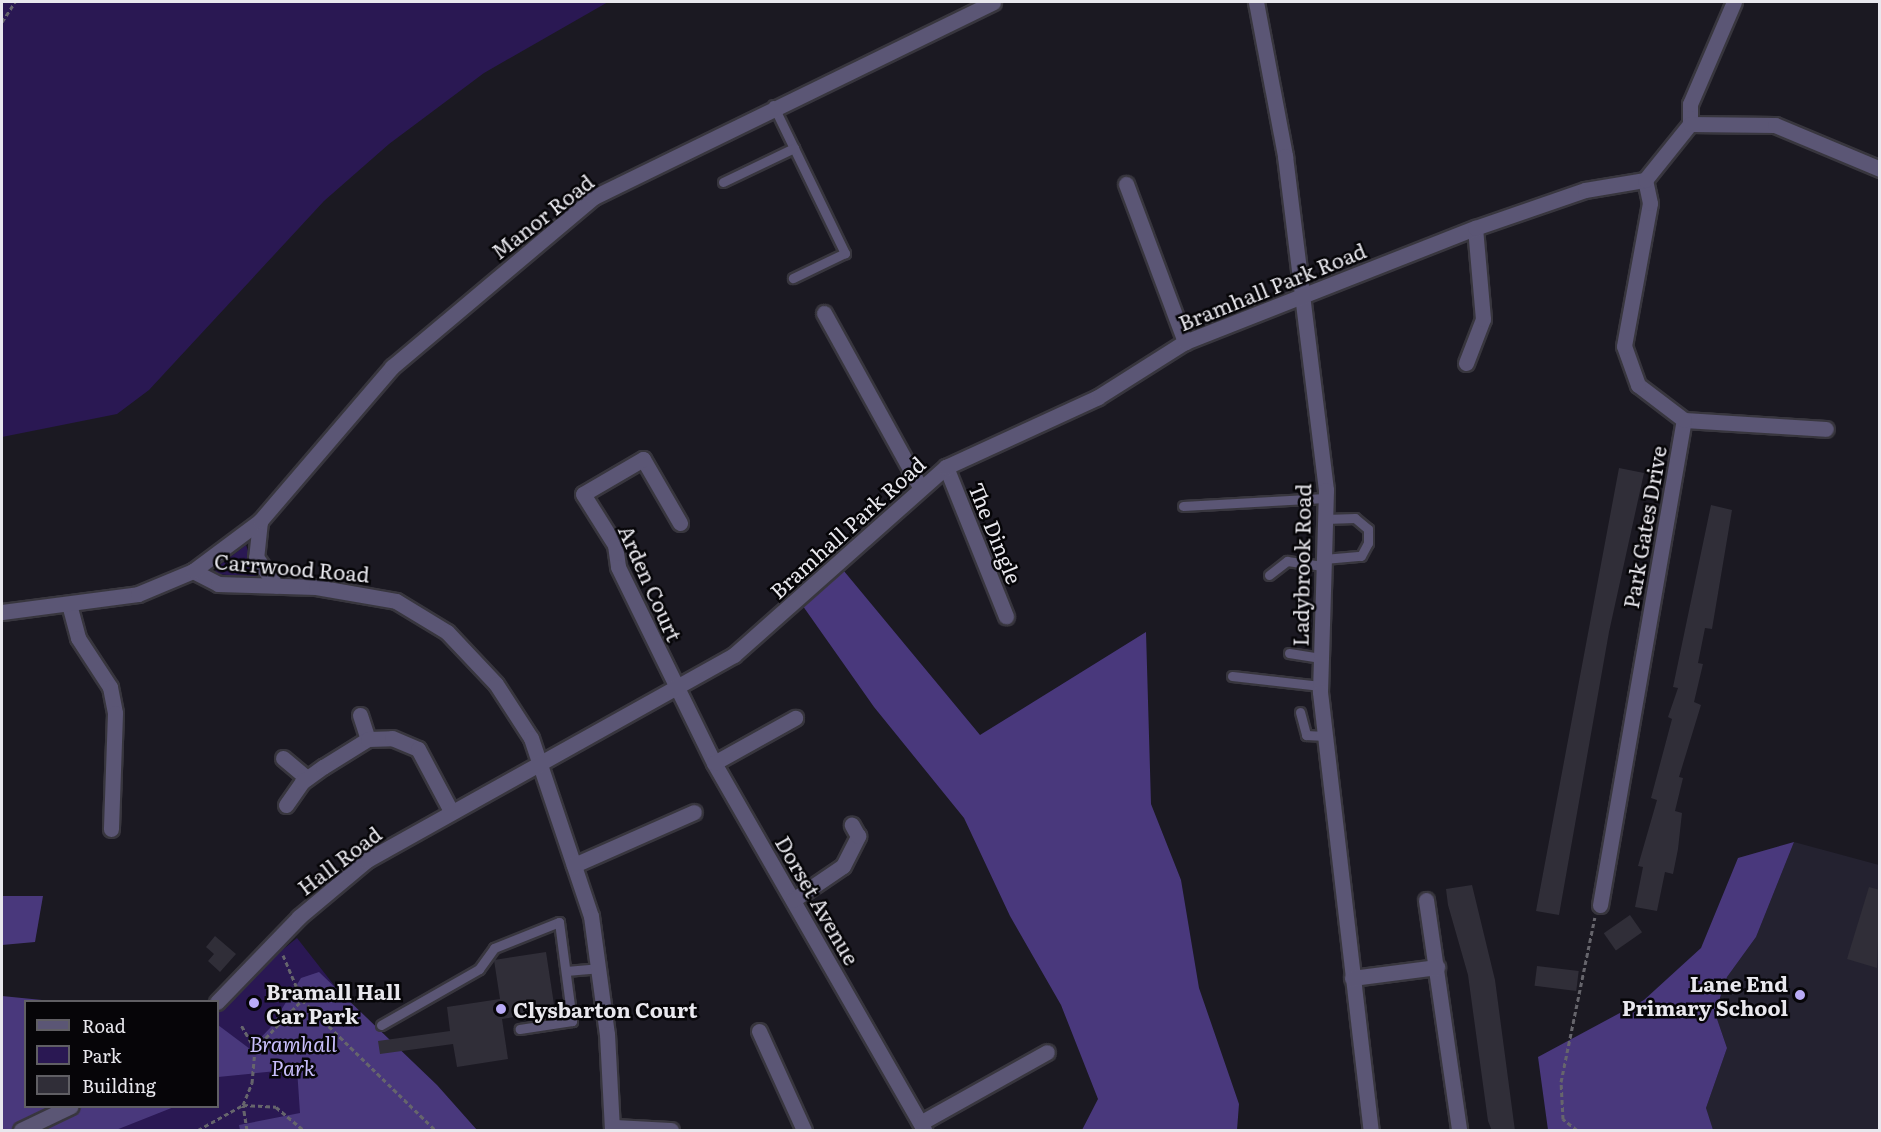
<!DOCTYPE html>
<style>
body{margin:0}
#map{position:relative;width:1881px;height:1132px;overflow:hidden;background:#1b1922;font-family:Literata,serif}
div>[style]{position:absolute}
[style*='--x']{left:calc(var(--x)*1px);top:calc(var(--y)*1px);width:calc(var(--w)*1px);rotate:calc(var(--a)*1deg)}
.built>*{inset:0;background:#242230}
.green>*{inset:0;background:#2a1853}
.forest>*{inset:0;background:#49387c}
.building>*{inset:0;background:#302e38;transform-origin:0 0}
.path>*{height:3px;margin-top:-1.5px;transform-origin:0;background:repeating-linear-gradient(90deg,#66656c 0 4.5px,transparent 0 7.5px)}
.roads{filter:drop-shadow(2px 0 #38363e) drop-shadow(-2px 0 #38363e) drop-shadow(0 2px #38363e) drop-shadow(0 -2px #38363e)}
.service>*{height:9px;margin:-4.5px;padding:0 4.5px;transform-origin:4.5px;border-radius:4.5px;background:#5b5675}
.minor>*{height:15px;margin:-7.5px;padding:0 7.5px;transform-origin:7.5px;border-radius:7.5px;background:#5b5675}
.tertiary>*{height:15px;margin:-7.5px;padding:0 7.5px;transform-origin:7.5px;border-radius:7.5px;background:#5b5675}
.dots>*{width:16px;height:16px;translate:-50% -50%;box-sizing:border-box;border:3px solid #060508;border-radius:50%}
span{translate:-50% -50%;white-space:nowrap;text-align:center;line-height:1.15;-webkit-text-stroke:5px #060508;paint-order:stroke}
.street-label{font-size:21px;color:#e8e7ed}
.poi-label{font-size:21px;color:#e8e7ed;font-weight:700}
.right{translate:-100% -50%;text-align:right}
.left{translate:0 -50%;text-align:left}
.park-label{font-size:21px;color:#c8befb;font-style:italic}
.frame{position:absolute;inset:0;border:3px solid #e8e7ed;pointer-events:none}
.legend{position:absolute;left:24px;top:1000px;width:195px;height:108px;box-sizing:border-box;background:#060508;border:2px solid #605f64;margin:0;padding:8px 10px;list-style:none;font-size:18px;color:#e8e7ed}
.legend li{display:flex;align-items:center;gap:12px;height:30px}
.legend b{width:30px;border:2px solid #605f64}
</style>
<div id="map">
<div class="built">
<i style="clip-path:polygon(1794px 842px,1879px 865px,1879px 1130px,1713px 1130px,1708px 1121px,1706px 1108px,1727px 1048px,1715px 1013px,1727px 977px,1756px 937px)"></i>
</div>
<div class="green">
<i style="clip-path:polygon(2px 2px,608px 2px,484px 73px,389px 144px,324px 201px,149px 390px,117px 414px,2px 437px)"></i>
<i style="clip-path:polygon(246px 545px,257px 577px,215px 574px,216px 568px)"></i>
<i style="clip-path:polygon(297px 938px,366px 1026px,463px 1130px,2px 1130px,2px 1006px,26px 1106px,218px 1106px,218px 1002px)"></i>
</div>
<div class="forest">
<i style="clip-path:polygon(829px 553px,980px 735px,1146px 632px,1151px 804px,1181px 880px,1199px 988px,1239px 1104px,1237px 1130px,1082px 1130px,1098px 1099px,1061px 1005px,1010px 916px,964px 818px,874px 707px,793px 592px)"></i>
<i style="clip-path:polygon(1794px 842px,1756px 937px,1727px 977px,1715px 1013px,1727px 1048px,1706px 1108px,1713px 1130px,1548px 1130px,1538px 1057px,1644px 1000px,1701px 948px,1738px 858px)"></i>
<i style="clip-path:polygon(2px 896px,43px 896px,35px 942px,2px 945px)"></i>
<i style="clip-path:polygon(319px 972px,437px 1085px,477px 1130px,240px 1130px,239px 1125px,300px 1113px,297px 1069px,218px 1077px,218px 1025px,250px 1049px,270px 1028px,301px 978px)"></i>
<i style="clip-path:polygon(2px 996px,52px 1001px,26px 1002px,26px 1106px,174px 1107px,116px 1130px,2px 1130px)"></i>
</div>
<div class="building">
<i style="clip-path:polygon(1619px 468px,1644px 473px,1609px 632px,1559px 915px,1536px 911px)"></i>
<i style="clip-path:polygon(1711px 505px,1732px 510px,1712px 629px,1705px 628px,1698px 663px,1703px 664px,1694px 702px,1701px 705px,1679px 777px,1683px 778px,1675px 811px,1682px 813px,1678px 849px,1673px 874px,1665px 872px,1657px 911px,1635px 907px,1643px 867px,1638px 866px,1657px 800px,1651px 798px,1672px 719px,1668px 717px,1678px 688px,1673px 687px)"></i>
<i style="clip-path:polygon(1472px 885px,1495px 980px,1515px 1131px,1492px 1131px,1488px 1121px,1468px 975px,1448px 905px,1446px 889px)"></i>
<i style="clip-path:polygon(1869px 887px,1880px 890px,1877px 968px,1847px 959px)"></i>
<i style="left:1630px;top:915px;width:21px;height:32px;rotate:55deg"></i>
<i style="clip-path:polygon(215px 936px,236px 954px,220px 972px,208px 961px,214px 954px,206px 947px)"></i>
<i style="clip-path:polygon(546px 952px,555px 1011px,502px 1019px,508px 1059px,457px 1067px,453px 1044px,380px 1054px,378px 1041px,450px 1031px,447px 1007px,500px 999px,494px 960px)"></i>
<i style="left:1537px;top:966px;width:42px;height:20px;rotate:7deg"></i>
</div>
<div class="path">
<i style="--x:2;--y:22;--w:24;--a:-57"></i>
<i style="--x:283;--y:955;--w:49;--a:67.1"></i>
<i style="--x:302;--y:1000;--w:186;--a:44.3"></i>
<i style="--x:276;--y:994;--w:27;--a:13"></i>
<i style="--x:255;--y:1049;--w:68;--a:-46.2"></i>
<i style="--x:198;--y:1130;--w:51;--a:-29.1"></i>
<i style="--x:243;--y:1105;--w:24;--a:-68"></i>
<i style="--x:252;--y:1083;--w:34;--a:-85"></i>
<i style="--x:255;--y:1049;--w:28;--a:-120"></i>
<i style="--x:247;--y:1130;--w:25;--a:-99"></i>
<i style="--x:243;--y:1105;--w:33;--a:3"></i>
<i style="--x:276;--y:1107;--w:35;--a:40"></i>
<i style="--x:1577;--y:1130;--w:18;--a:-142"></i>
<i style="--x:1563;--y:1119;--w:37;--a:-93"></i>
<i style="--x:1561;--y:1082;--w:168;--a:-78.4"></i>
</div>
<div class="roads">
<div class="service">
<i style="--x:773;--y:105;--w:165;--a:64.1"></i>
<i style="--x:845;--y:253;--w:58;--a:154.3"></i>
<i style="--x:723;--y:182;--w:79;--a:-25.6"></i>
<i style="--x:1183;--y:506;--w:142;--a:-3.2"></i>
<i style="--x:1324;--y:559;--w:37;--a:-5"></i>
<i style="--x:1361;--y:556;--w:15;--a:-62"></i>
<i style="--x:1368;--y:543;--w:14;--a:-90"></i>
<i style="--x:1368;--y:529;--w:17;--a:-140"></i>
<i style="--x:1355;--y:518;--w:30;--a:178"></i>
<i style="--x:1269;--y:575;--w:23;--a:-38"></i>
<i style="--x:1287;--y:561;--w:36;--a:8"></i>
<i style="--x:1289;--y:653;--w:32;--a:9"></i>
<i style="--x:1232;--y:676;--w:89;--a:6.5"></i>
<i style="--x:1300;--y:712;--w:24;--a:75"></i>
<i style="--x:1306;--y:735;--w:19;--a:3"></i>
<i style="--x:566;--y:971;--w:32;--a:-5"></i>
<i style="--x:381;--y:1025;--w:113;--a:-29.7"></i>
<i style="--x:479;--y:969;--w:26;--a:-54"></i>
<i style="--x:494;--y:948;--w:70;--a:-21.8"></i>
<i style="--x:559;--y:922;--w:100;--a:82.5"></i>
<i style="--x:572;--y:1021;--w:53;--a:171.3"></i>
</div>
<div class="minor">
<i style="--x:1256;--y:2;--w:157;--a:79.3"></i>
<i style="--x:1285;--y:156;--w:337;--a:83"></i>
<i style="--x:1326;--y:490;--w:202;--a:91.7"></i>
<i style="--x:1320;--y:692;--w:441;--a:83.4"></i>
<i style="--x:1690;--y:124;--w:20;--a:-90"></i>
<i style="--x:1690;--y:104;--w:111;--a:-66.7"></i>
<i style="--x:1126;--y:184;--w:169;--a:69.5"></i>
<i style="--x:824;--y:313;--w:199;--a:61.1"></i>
<i style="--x:1466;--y:363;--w:47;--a:-68.9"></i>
<i style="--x:1483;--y:319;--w:91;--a:-95"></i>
<i style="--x:1684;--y:420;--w:142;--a:3.6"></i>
<i style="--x:946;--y:467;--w:161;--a:68.1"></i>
<i style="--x:260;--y:521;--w:36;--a:96"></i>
<i style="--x:256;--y:557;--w:35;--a:55"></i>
<i style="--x:680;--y:523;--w:74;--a:-120"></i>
<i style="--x:643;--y:459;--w:69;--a:149.7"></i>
<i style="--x:583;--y:494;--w:60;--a:57.9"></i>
<i style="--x:615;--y:545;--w:22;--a:82"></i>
<i style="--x:618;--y:567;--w:218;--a:63.9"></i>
<i style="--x:714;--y:763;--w:423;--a:60.2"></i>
<i style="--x:193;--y:571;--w:28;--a:27"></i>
<i style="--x:218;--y:584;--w:98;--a:1.8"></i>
<i style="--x:316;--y:587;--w:81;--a:9.9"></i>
<i style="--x:396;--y:601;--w:60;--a:31.3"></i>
<i style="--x:447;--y:632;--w:71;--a:46.7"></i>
<i style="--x:496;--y:684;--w:64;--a:57.1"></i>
<i style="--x:531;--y:738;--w:188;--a:71.4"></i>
<i style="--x:591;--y:916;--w:119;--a:82.3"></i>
<i style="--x:607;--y:1034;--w:96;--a:87"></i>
<i style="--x:69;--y:604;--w:35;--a:75"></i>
<i style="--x:78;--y:638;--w:59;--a:56.9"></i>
<i style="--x:110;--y:687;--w:26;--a:79"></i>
<i style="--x:115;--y:713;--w:116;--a:92"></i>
<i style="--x:360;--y:715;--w:25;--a:72"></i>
<i style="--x:283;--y:758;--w:31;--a:40"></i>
<i style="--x:714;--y:763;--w:93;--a:-29.1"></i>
<i style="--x:286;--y:805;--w:28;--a:-55"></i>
<i style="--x:302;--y:782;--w:26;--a:-36"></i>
<i style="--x:323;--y:767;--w:53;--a:-31.9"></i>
<i style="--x:368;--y:739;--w:24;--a:-2"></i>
<i style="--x:392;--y:738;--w:28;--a:23"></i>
<i style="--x:418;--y:749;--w:70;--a:62"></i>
<i style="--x:574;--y:865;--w:131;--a:-23.8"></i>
<i style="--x:793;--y:900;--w:60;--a:-34.2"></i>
<i style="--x:843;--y:866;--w:34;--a:-63"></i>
<i style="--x:858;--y:836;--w:13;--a:-119"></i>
<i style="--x:1426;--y:900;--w:232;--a:81.8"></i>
<i style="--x:1600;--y:905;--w:492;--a:-80.2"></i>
<i style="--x:1684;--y:420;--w:58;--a:-142.7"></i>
<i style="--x:1638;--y:385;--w:41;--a:-109.7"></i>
<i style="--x:1624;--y:346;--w:145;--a:-79.7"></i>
<i style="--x:1650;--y:203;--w:24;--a:-102"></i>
<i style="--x:1352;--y:978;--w:86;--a:-7.4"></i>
<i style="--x:217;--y:1002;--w:118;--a:-46"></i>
<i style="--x:299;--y:917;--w:89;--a:-40"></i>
<i style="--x:367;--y:860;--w:420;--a:-29.2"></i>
<i style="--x:734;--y:655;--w:283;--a:-41.6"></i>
<i style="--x:946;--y:467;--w:167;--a:-24.7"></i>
<i style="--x:1098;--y:397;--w:103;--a:-32.3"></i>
<i style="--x:1185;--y:342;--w:312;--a:-21.5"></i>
<i style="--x:1475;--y:228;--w:116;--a:-19.1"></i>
<i style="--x:1585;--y:190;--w:61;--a:-9.5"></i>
<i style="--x:1645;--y:180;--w:72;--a:-51.2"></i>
<i style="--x:1690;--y:124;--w:85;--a:0.7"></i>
<i style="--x:1775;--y:125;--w:114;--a:22.7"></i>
<i style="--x:759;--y:1031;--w:109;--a:65.6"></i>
<i style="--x:922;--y:1122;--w:143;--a:-29.2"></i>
<i style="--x:613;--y:1127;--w:58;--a:3"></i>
<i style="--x:21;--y:1130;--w:55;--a:-25.6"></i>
</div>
<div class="tertiary">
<i style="--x:2;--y:612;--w:137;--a:-7.5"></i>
<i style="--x:138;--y:594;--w:60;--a:-22.7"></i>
<i style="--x:193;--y:571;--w:84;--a:-36.7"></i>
<i style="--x:260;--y:521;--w:203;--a:-49.4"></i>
<i style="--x:392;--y:367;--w:264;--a:-40.1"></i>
<i style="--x:594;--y:197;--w:444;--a:-26"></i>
</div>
</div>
<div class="dots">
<i style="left:1800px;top:995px;background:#b9abf7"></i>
<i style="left:254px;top:1003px;background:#b9abf7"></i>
<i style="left:501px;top:1009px;background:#b9abf7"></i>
</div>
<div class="street-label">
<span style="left:542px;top:216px;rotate:-38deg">Manor Road</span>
<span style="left:1272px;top:286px;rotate:-22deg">Bramhall Park Road</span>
<span style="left:847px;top:527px;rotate:-42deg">Bramhall Park Road</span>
<span style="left:1644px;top:527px;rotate:-80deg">Park Gates Drive</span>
<span style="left:996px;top:533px;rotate:68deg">The Dingle</span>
<span style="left:1301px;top:565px;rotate:-89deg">Ladybrook Road</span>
<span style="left:292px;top:567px;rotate:5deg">Carrwood Road</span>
<span style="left:651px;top:583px;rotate:66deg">Arden Court</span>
<span style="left:339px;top:860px;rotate:-37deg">Hall Road</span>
<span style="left:818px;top:900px;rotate:60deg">Dorset Avenue</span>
</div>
<div class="poi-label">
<span class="right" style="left:1788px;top:995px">Lane End<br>Primary School</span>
<span class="left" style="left:266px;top:1003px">Bramall Hall<br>Car Park</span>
<span class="left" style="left:513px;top:1009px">Clysbarton Court</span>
</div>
<div class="park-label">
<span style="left:293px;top:1055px">Bramhall<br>Park</span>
</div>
<div class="frame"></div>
<ul class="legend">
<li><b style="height:8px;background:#5b5675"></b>Road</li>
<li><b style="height:16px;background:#2a1853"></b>Park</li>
<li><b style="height:16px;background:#302e38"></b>Building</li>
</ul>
</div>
